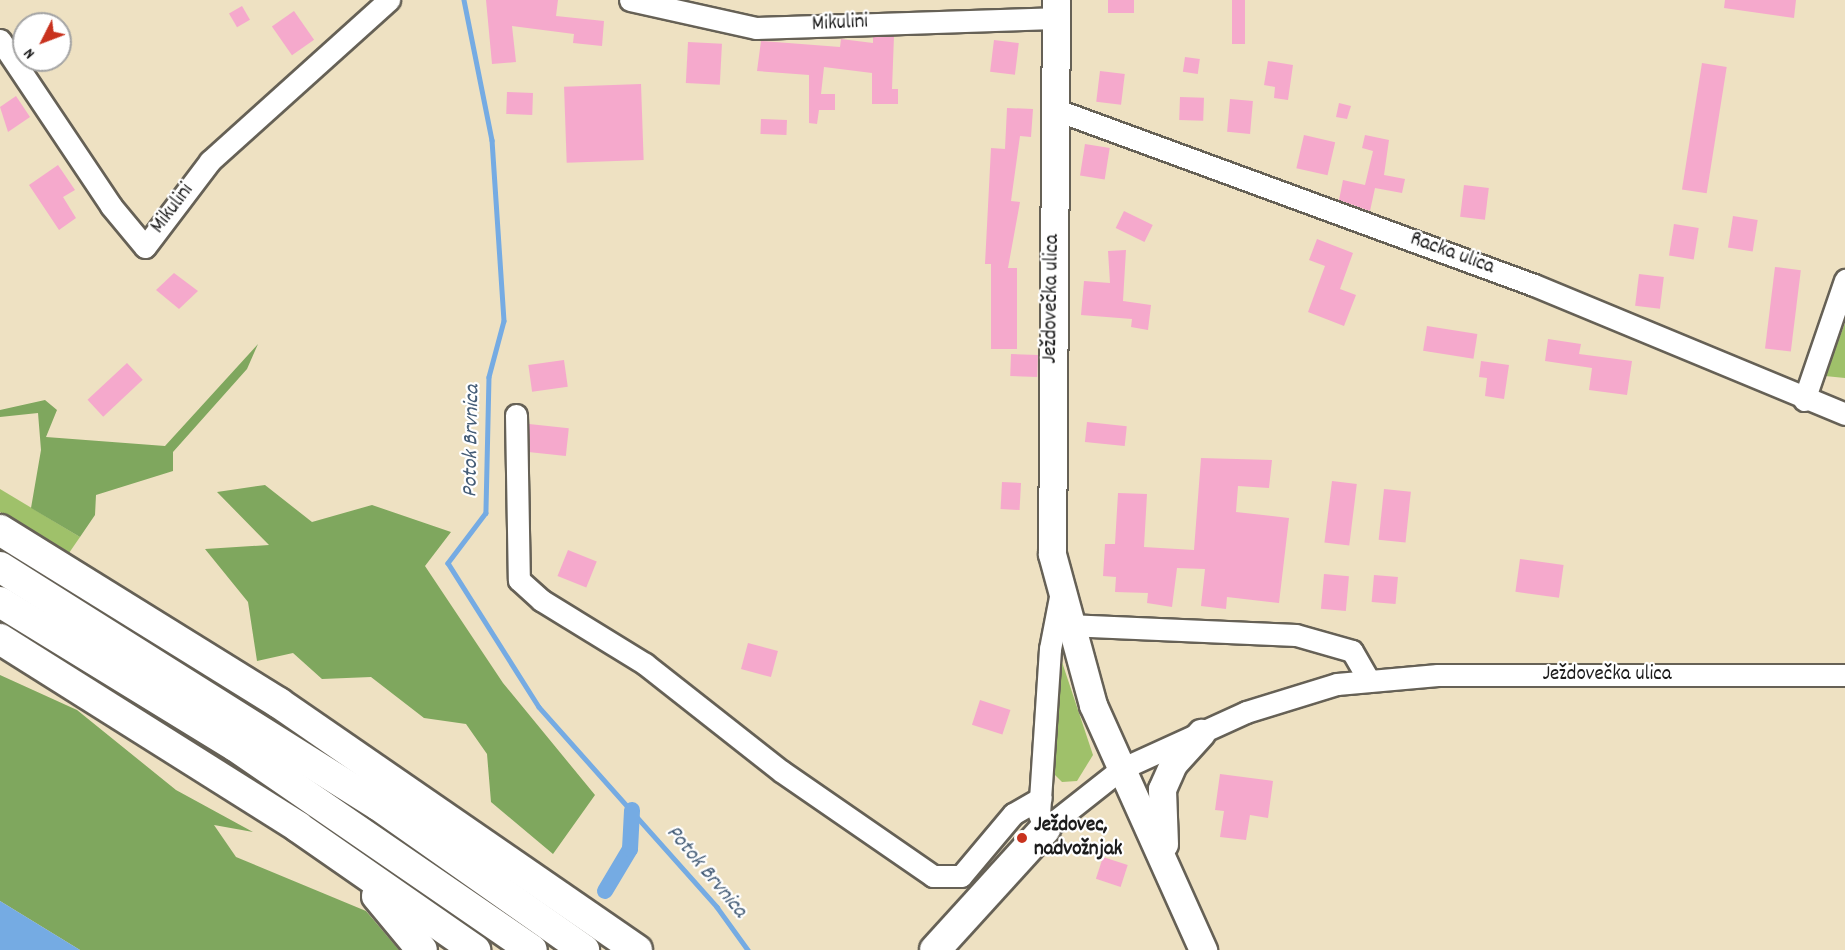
<!DOCTYPE html>
<meta charset="utf-8">
<style>
body{margin:0}
#map{position:relative;width:1845px;height:950px;overflow:hidden;background:#eee1c2;font-family:Dekko,sans-serif}
div>[style]{position:absolute}
[style*='--x']{left:calc(var(--x)*1px);top:calc(var(--y)*1px);width:calc(var(--w)*1px);rotate:calc(var(--a)*1deg)}
.green>*{inset:0;background:#9fc16a}
.forest>*{inset:0;background:#7fa75e}
.water>*{inset:0;background:#75abe3}
.stream>*{height:4.5px;margin:-2.25px;padding:0 2.25px;transform-origin:2.25px;border-radius:2.25px;background:#75abe3}
.canal>*{height:16px;margin:-8px;padding:0 8px;transform-origin:8px;border-radius:8px;background:#75abe3}
.building>*{inset:0;background:#f5a9cc;transform-origin:0 0}
.roads{filter:drop-shadow(2px 0 #666156) drop-shadow(-2px 0 #666156) drop-shadow(0 2px #666156) drop-shadow(0 -2px #666156)}
.minor>*{height:21px;margin:-10.5px;padding:0 10.5px;transform-origin:10.5px;border-radius:10.5px;background:#fff}
.major>*{height:27px;margin:-13.5px;padding:0 13.5px;transform-origin:13.5px;border-radius:13.5px;background:#fff}
.highway>*{height:30px;margin:-15px;padding:0 15px;transform-origin:15px;border-radius:15px;background:#fff}
.dots>*{width:16px;height:16px;translate:-50% -50%;box-sizing:border-box;border:3px solid #fff;border-radius:50%}
span{translate:-50% -50%;white-space:nowrap;text-align:center;line-height:1.15;-webkit-text-stroke:4.5px #fff;paint-order:stroke}
.street-label{font-size:21px;color:#1c1c1c}
.poi-label{font-size:21px;color:#1c1c1c;font-weight:700}
.left{translate:0 -50%;text-align:left}
.water-label{font-size:22px;color:#445c76;font-style:italic}
.north{position:absolute;left:12px;top:12px;width:60px;height:60px;box-sizing:border-box;background:#fff;border:2px solid #a4a4a4;border-radius:50%;rotate:228deg;font-size:16px;font-weight:700;line-height:24px;text-align:center;color:#1c1c1c}
.north::after{content:'';display:block;margin:auto;width:21px;height:27px;background:#c8321e;clip-path:polygon(50% 0,100% 100%,50% 72%,0 100%)}
</style>
<div id="map">
<div class="green">
<i style="clip-path:polygon(1845px 323px,1845px 378px,1825px 376px)"></i>
<i style="clip-path:polygon(0 489px,80px 537px,69px 553px,0 512px)"></i>
<i style="clip-path:polygon(1059px 653px,1093px 755px,1077px 781px,1062px 782px,1051px 771px)"></i>
</div>
<div class="forest">
<i style="clip-path:polygon(258px 344px,247px 369px,173px 452px,173px 471px,96px 495px,95px 515px,80px 537px,31px 508px,41px 450px,38px 413px,0 417px,0 410px,45px 400px,57px 410px,46px 437px,165px 446px)"></i>
<i style="clip-path:polygon(265px 485px,312px 522px,372px 505px,451px 532px,425px 566px,503px 683px,595px 795px,553px 854px,491px 802px,487px 754px,466px 724px,424px 718px,371px 677px,322px 679px,293px 653px,257px 661px,248px 602px,205px 549px,269px 545px,217px 492px)"></i>
<i style="clip-path:polygon(0 675px,77px 710px,176px 790px,253px 832px,214px 825px,236px 857px,366px 911px,399px 950px,80px 950px,0 901px)"></i>
</div>
<div class="water">
<i style="clip-path:polygon(0 901px,80px 950px,0 950px)"></i>
</div>
<div class="stream">
<i style="--x:464;--y:0;--w:143;--a:78.7"></i>
<i style="--x:492;--y:140;--w:181;--a:86.2"></i>
<i style="--x:504;--y:321;--w:58;--a:105"></i>
<i style="--x:489;--y:377;--w:136;--a:91.3"></i>
<i style="--x:486;--y:513;--w:63;--a:127.2"></i>
<i style="--x:448;--y:563;--w:170;--a:57.7"></i>
<i style="--x:539;--y:707;--w:268;--a:48.3"></i>
<i style="--x:717;--y:907;--w:53;--a:54.2"></i>
</div>
<div class="canal">
<i style="--x:605;--y:891;--w:49;--a:-59.2"></i>
<i style="--x:630;--y:849;--w:39;--a:-87"></i>
</div>
<div class="building">
<i style="clip-path:polygon(486px 0,558px 0,556px 16px,604px 21px,602px 46px,573px 43px,574px 34px,512px 26px,516px 62px,492px 64px)"></i>
<i style="left:1108px;top:0;width:26px;height:13px"></i>
<i style="left:1232px;top:0;width:13px;height:44px"></i>
<i style="clip-path:polygon(1725px 0,1796px 0,1794px 18px,1724px 8px)"></i>
<i style="left:242px;top:6px;width:16px;height:15px;rotate:60deg"></i>
<i style="left:294px;top:11px;width:35px;height:27px;rotate:55deg"></i>
<i style="clip-path:polygon(894px 36px,892px 89px,898px 89px,898px 104px,872px 104px,872px 73px,824px 67px,821px 94px,835px 94px,835px 110px,819px 110px,817px 124px,809px 123px,809px 75px,757px 71px,761px 41px,840px 47px,841px 39px,873px 43px,873px 37px)"></i>
<i style="left:994px;top:40px;width:25px;height:32px;rotate:7deg"></i>
<i style="left:688px;top:42px;width:34px;height:41px;rotate:3deg"></i>
<i style="left:1185px;top:57px;width:15px;height:15px;rotate:8deg"></i>
<i style="clip-path:polygon(1268px 61px,1293px 65px,1288px 100px,1274px 98px,1275px 87px,1264px 85px)"></i>
<i style="left:1702px;top:63px;width:25px;height:128px;rotate:9deg"></i>
<i style="left:1100px;top:71px;width:25px;height:31px;rotate:7deg"></i>
<i style="left:641px;top:84px;width:76px;height:77px;rotate:88deg"></i>
<i style="left:507px;top:92px;width:26px;height:22px;rotate:2deg"></i>
<i style="clip-path:polygon(16px 96px,30px 117px,8px 132px,0 107px)"></i>
<i style="left:1180px;top:97px;width:24px;height:23px;rotate:2deg"></i>
<i style="left:1230px;top:99px;width:23px;height:33px;rotate:5deg"></i>
<i style="clip-path:polygon(1339px 103px,1351px 106px,1347px 119px,1336px 117px)"></i>
<i style="clip-path:polygon(1007px 108px,1033px 109px,1031px 137px,1020px 136px,1011px 201px,1020px 202px,1008px 268px,1017px 268px,1017px 349px,991px 349px,991px 264px,985px 264px,991px 148px,1005px 149px)"></i>
<i style="left:761px;top:119px;width:26px;height:15px;rotate:2deg"></i>
<i style="left:1304px;top:135px;width:32px;height:34px;rotate:13deg"></i>
<i style="clip-path:polygon(1365px 135px,1389px 140px,1384px 175px,1405px 179px,1402px 193px,1375px 188px,1370px 211px,1339px 200px,1343px 180px,1365px 185px,1373px 151px,1362px 148px)"></i>
<i style="left:1085px;top:144px;width:25px;height:32px;rotate:9deg"></i>
<i style="clip-path:polygon(58px 165px,75px 190px,63px 197px,76px 218px,59px 230px,29px 185px)"></i>
<i style="left:1464px;top:185px;width:25px;height:32px;rotate:7deg"></i>
<i style="left:1124px;top:211px;width:32px;height:19px;rotate:26deg"></i>
<i style="left:1733px;top:216px;width:25px;height:32px;rotate:9deg"></i>
<i style="left:1674px;top:224px;width:25px;height:32px;rotate:9deg"></i>
<i style="clip-path:polygon(1317px 239px,1353px 253px,1340px 289px,1356px 295px,1344px 326px,1308px 312px,1325px 266px,1309px 260px)"></i>
<i style="clip-path:polygon(1126px 250px,1123px 301px,1151px 305px,1148px 330px,1131px 327px,1132px 319px,1081px 315px,1084px 281px,1110px 283px,1108px 251px)"></i>
<i style="left:1775px;top:267px;width:26px;height:82px;rotate:7deg"></i>
<i style="clip-path:polygon(174px 273px,198px 291px,179px 309px,156px 290px)"></i>
<i style="left:1639px;top:274px;width:25px;height:32px;rotate:7deg"></i>
<i style="left:1427px;top:326px;width:51px;height:25px;rotate:9deg"></i>
<i style="clip-path:polygon(1548px 339px,1581px 344px,1579px 354px,1632px 361px,1627px 395px,1589px 390px,1592px 368px,1545px 361px)"></i>
<i style="left:1011px;top:354px;width:27px;height:22px;rotate:2deg"></i>
<i style="left:564px;top:360px;width:27px;height:36px;rotate:82deg"></i>
<i style="clip-path:polygon(1481px 361px,1509px 365px,1504px 399px,1485px 396px,1487px 378px,1479px 377px)"></i>
<i style="left:127px;top:363px;width:23px;height:54px;rotate:47deg"></i>
<i style="left:1087px;top:422px;width:40px;height:20px;rotate:6deg"></i>
<i style="left:529px;top:424px;width:40px;height:28px;rotate:6deg"></i>
<i style="clip-path:polygon(1201px 458px,1272px 460px,1269px 488px,1238px 486px,1236px 512px,1289px 518px,1279px 603px,1227px 597px,1226px 609px,1201px 606px,1205px 569px,1177px 568px,1172px 607px,1147px 603px,1148px 593px,1115px 592px,1116px 577px,1103px 576px,1105px 544px,1115px 544px,1118px 493px,1147px 494px,1144px 547px,1194px 550px)"></i>
<i style="left:1332px;top:481px;width:25px;height:62px;rotate:7deg"></i>
<i style="left:1002px;top:482px;width:19px;height:27px;rotate:3deg"></i>
<i style="left:1384px;top:489px;width:27px;height:51px;rotate:6deg"></i>
<i style="left:568px;top:550px;width:31px;height:28px;rotate:22deg"></i>
<i style="left:1520px;top:559px;width:44px;height:33px;rotate:8deg"></i>
<i style="left:1324px;top:574px;width:25px;height:35px;rotate:5deg"></i>
<i style="left:1374px;top:575px;width:24px;height:27px;rotate:5deg"></i>
<i style="left:748px;top:643px;width:31px;height:27px;rotate:15deg"></i>
<i style="left:980px;top:700px;width:32px;height:26px;rotate:18deg"></i>
<i style="clip-path:polygon(1220px 774px,1273px 781px,1268px 818px,1250px 815px,1246px 840px,1220px 837px,1224px 811px,1215px 810px)"></i>
<i style="left:1103px;top:857px;width:26px;height:23px;rotate:18deg"></i>
</div>
<div class="roads">
<div class="minor">
<i style="--x:630;--y:0;--w:129;--a:12.5"></i>
<i style="--x:756;--y:28;--w:298;--a:-1.9"></i>
<i style="--x:0;--y:40;--w:200;--a:56.2"></i>
<i style="--x:111;--y:206;--w:53;--a:50.3"></i>
<i style="--x:145;--y:247;--w:108;--a:-52.9"></i>
<i style="--x:210;--y:161;--w:241;--a:-42"></i>
<i style="--x:1054;--y:109;--w:511;--a:20.14"></i>
<i style="--x:1534;--y:285;--w:337;--a:22.5"></i>
<i style="--x:1804;--y:400;--w:127;--a:-71.1"></i>
<i style="--x:516;--y:415;--w:165;--a:89"></i>
<i style="--x:519;--y:580;--w:30;--a:42"></i>
<i style="--x:541;--y:600;--w:122;--a:31.6"></i>
<i style="--x:645;--y:664;--w:173;--a:38.2"></i>
<i style="--x:781;--y:771;--w:185;--a:34.6"></i>
<i style="--x:933;--y:876;--w:28;--a:0"></i>
<i style="--x:961;--y:876;--w:81;--a:-50"></i>
<i style="--x:1013;--y:814;--w:32;--a:-30"></i>
<i style="--x:1060;--y:597;--w:53;--a:100.9"></i>
<i style="--x:1050;--y:649;--w:165;--a:93.8"></i>
<i style="--x:1039;--y:814;--w:16;--a:68"></i>
<i style="--x:1045;--y:829;--w:97;--a:-38.3"></i>
<i style="--x:1121;--y:769;--w:137;--a:-24.5"></i>
<i style="--x:1246;--y:712;--w:95;--a:-17.1"></i>
<i style="--x:1337;--y:684;--w:101;--a:-5.1"></i>
<i style="--x:1438;--y:675;--w:407;--a:0"></i>
<i style="--x:1067;--y:625;--w:229;--a:2.5"></i>
<i style="--x:1296;--y:635;--w:58;--a:15.9"></i>
<i style="--x:1352;--y:651;--w:34;--a:60"></i>
</div>
<div class="major">
<i style="--x:1056;--y:0;--w:554;--a:90.41"></i>
<i style="--x:1052;--y:554;--w:156;--a:74.8"></i>
<i style="--x:1093;--y:705;--w:269;--a:65.8"></i>
<i style="--x:1164;--y:844;--w:55;--a:-92.1"></i>
<i style="--x:1162;--y:789;--w:27;--a:-66"></i>
<i style="--x:1173;--y:764;--w:42;--a:-47.9"></i>
</div>
<div class="highway">
<i style="--x:0;--y:530;--w:328;--a:31.8"></i>
<i style="--x:279;--y:703;--w:435;--a:34.6"></i>
<i style="--x:0;--y:567;--w:447;--a:32.2"></i>
<i style="--x:378;--y:805;--w:252;--a:35.1"></i>
<i style="--x:0;--y:602;--w:276;--a:31.5"></i>
<i style="--x:235;--y:746;--w:360;--a:34.5"></i>
<i style="--x:0;--y:639;--w:352;--a:32.2"></i>
<i style="--x:298;--y:827;--w:216;--a:34.8"></i>
<i style="--x:377;--y:896;--w:70;--a:50.2"></i>
<i style="--x:935;--y:950;--w:164;--a:-47.7"></i>
</div>
</div>
<div class="dots">
<i style="left:1022px;top:838px;background:#c8321e"></i>
</div>
<div class="street-label">
<span style="left:840px;top:24px;rotate:-3deg">Mikulini</span>
<span style="left:173px;top:209px;rotate:-53deg">Mikulini</span>
<span style="left:1452px;top:254px;rotate:20deg">Racka ulica</span>
<span style="left:1052px;top:299px;rotate:-89deg">Ježdovečka ulica</span>
<span style="left:1607px;top:675px">Ježdovečka ulica</span>
</div>
<div class="poi-label">
<span class="left" style="left:1034px;top:838px">Ježdovec,<br>nadvožnjak</span>
</div>
<div class="water-label">
<span style="left:472px;top:441px;rotate:-89deg">Potok Brvnica</span>
<span style="left:706px;top:872px;rotate:50deg">Potok Brvnica</span>
</div>
<div class="north">N</div>
</div>
